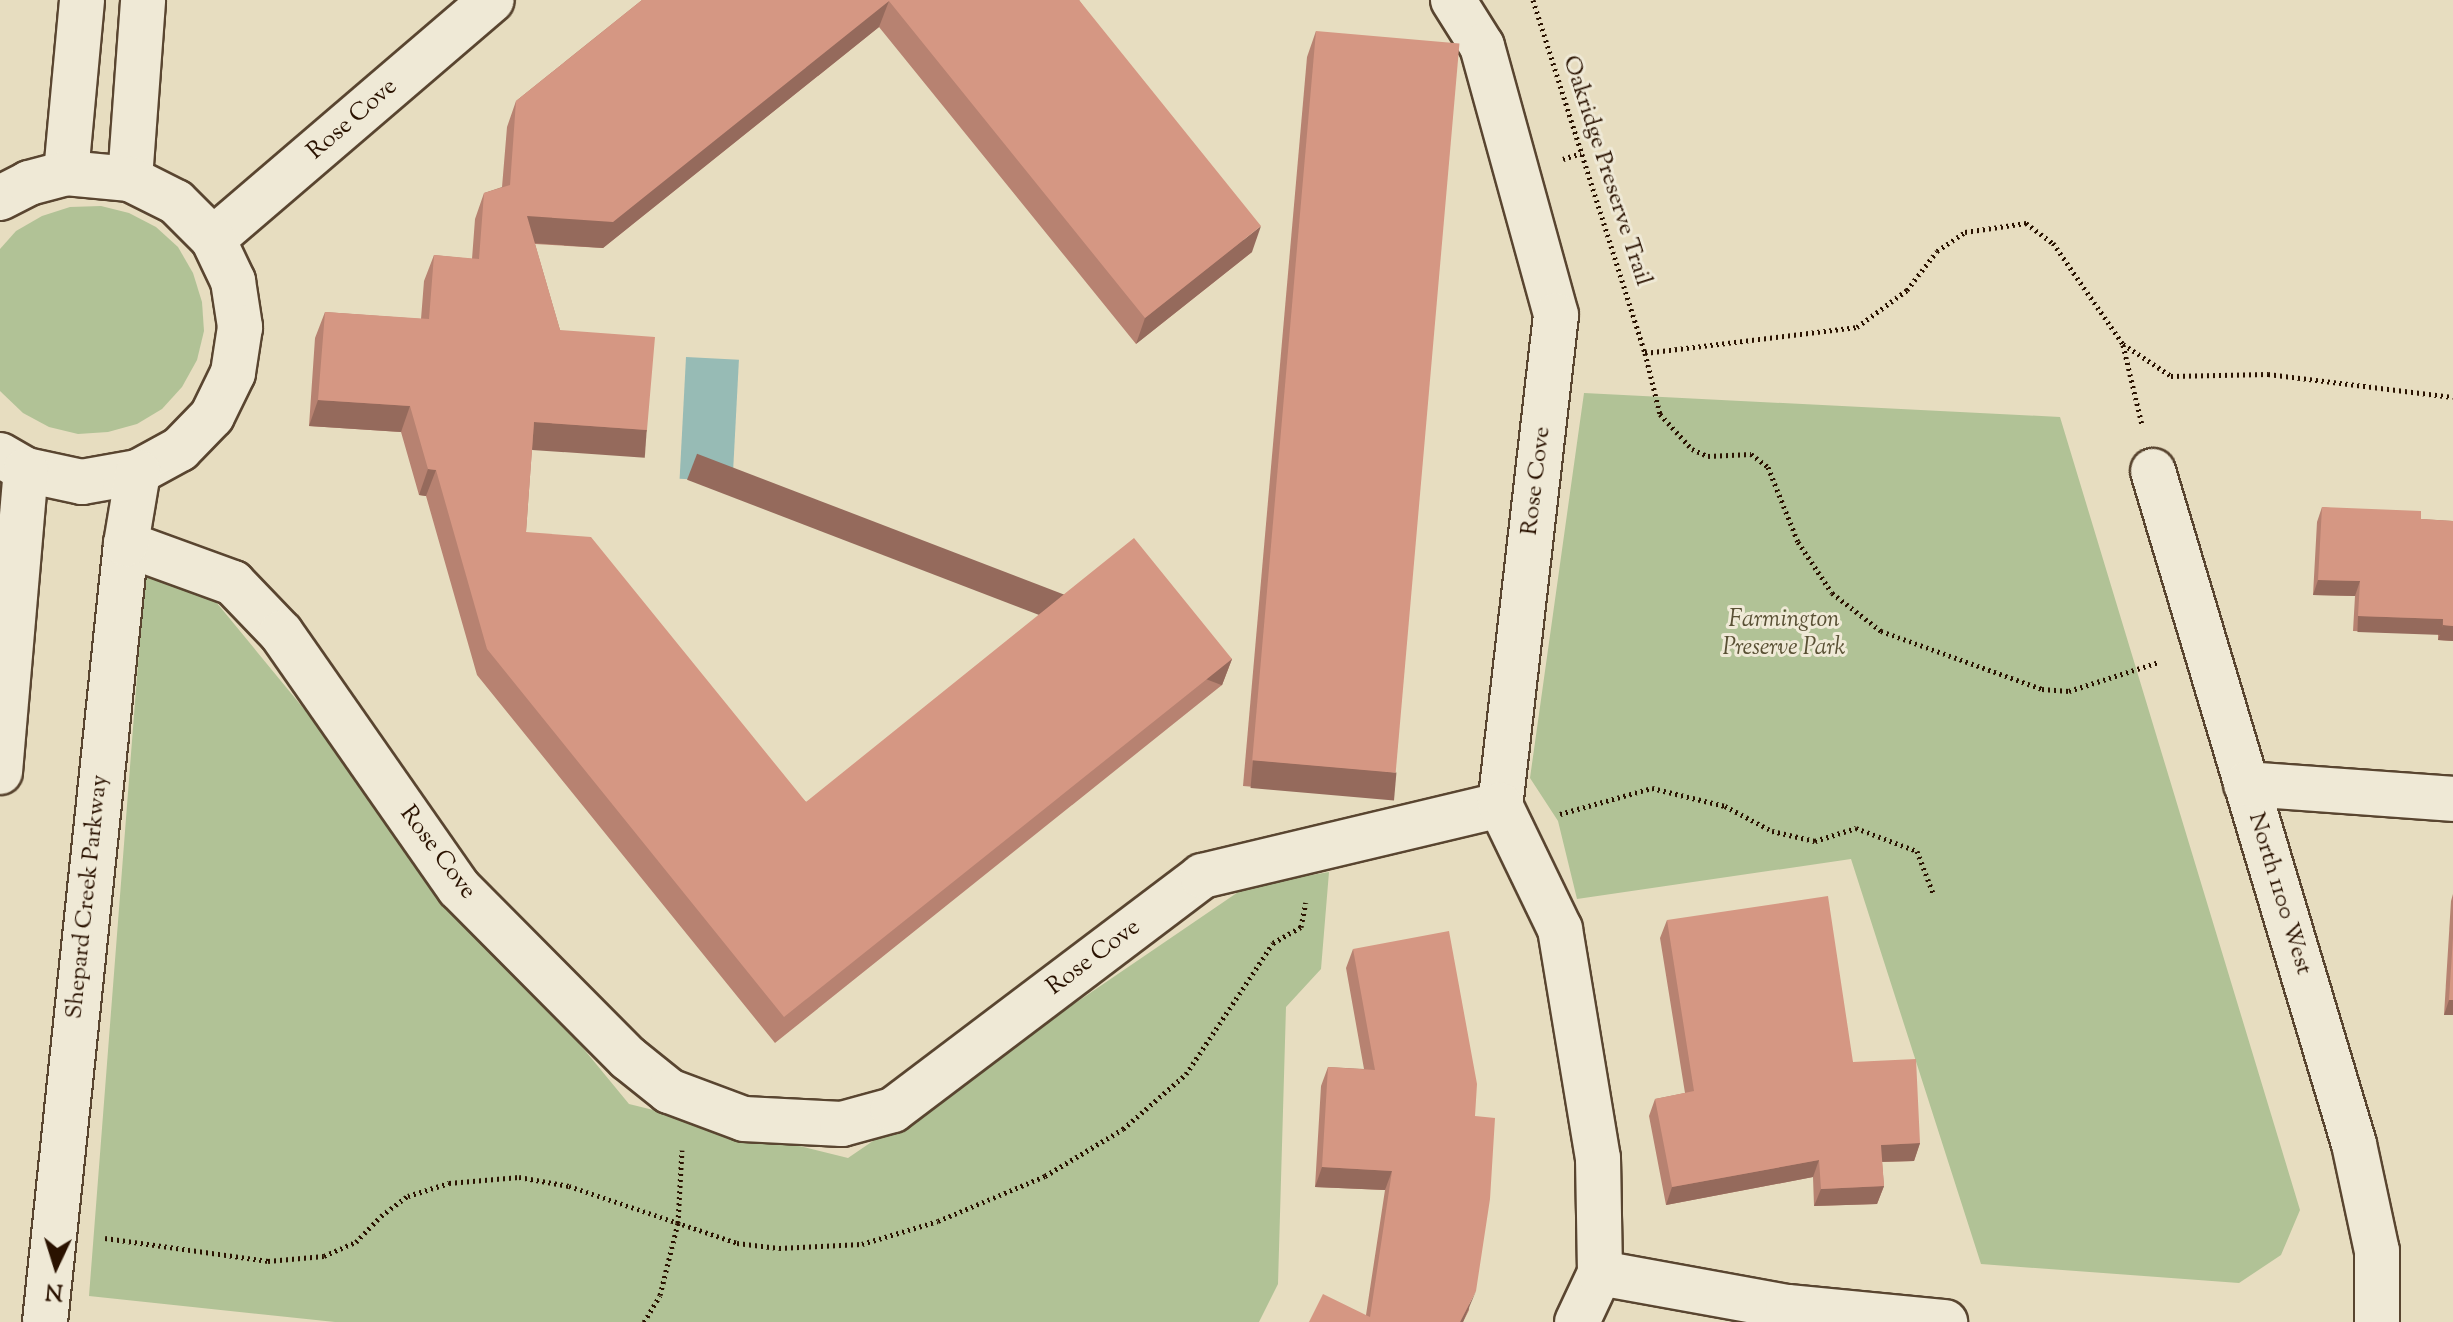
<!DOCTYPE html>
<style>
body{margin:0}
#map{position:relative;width:2453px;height:1322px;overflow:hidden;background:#e7ddc0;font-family:"Sorts Mill Goudy",serif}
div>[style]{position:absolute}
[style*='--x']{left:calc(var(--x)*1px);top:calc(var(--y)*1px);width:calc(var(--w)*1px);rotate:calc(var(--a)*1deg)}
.green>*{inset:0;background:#b1c296}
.water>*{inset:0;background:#97bbb5;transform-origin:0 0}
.path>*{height:5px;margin-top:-2.5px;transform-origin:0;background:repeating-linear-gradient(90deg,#2a1200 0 2px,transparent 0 6px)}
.roads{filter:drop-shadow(2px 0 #594530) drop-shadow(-2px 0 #594530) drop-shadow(0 2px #594530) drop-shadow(0 -2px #594530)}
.street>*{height:44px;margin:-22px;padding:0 22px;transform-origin:22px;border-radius:22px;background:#efe9d6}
.secondary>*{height:44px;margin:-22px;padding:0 22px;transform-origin:22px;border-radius:22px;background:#efe9d6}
.wall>*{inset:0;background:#b78271}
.shaded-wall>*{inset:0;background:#956a5c;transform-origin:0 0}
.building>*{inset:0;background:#d59783;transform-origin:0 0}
span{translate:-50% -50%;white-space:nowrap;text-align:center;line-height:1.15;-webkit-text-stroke:6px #efe9d6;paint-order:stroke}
.street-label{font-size:24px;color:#2a1200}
.park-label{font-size:24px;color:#595034;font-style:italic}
.north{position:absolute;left:16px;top:1226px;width:80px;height:80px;-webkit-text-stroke:6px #efe9d6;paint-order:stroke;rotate:184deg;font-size:22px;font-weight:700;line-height:32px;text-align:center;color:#2a1200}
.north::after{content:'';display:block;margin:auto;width:28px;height:36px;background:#2a1200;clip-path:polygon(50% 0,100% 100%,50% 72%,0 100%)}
</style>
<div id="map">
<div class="green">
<i style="clip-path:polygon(101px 206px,129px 213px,156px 227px,178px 247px,193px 273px,202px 302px,204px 331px,197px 360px,182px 387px,162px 409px,137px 424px,108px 432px,78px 434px,49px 427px,23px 413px,0 391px,0 249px,16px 231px,42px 216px,70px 207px)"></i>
<i style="clip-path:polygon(1584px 393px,2060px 417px,2300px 1210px,2281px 1255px,2239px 1283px,1981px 1264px,1851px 859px,1577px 899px,1558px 821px,1530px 778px)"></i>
<i style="clip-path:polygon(145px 573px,207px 591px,629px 1104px,848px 1158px,1247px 886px,1329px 872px,1321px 969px,1286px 1007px,1278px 1284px,1259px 1322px,335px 1322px,89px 1296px)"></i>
</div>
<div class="water">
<i style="left:686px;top:357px;width:53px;height:122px;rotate:3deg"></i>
</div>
<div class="path">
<i style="--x:1533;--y:0;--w:370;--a:72.4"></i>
<i style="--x:1645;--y:353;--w:63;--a:76.2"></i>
<i style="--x:1660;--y:414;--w:47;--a:47.6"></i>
<i style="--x:1692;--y:449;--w:17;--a:24"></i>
<i style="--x:1708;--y:456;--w:43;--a:-2.7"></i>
<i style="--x:1751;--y:454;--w:21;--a:37"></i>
<i style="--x:1768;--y:467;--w:81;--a:68.2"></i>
<i style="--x:1798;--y:542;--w:61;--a:56.3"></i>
<i style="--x:1832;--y:593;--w:62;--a:37.8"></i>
<i style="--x:1881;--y:631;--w:171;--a:19.8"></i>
<i style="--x:2042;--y:689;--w:27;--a:4"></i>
<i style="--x:2069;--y:691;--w:95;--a:-17.9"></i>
<i style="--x:1563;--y:159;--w:19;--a:-18"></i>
<i style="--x:2123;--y:345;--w:82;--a:76.6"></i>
<i style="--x:1645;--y:353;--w:214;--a:-7"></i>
<i style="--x:1857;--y:327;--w:62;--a:-36.5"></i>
<i style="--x:1907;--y:290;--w:49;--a:-52.4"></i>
<i style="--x:1937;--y:251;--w:34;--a:-34"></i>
<i style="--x:1965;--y:232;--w:62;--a:-8.4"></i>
<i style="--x:2026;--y:223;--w:34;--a:37"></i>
<i style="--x:2053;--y:243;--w:123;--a:55.3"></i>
<i style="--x:2123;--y:344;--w:58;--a:33.7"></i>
<i style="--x:2171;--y:376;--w:97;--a:-1.2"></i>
<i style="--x:2268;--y:374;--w:186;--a:7.1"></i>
<i style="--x:1560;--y:814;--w:96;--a:-15.8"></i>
<i style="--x:1652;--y:788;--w:75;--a:13.9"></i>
<i style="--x:1725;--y:806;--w:53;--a:28"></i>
<i style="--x:1772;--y:831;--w:44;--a:13.1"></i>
<i style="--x:1815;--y:841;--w:43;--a:-17.6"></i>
<i style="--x:1856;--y:828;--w:65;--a:20.7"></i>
<i style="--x:1917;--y:851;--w:45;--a:69.1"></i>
<i style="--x:105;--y:1238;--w:165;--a:8"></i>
<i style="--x:268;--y:1261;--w:56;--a:-5.1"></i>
<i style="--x:324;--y:1256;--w:35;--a:-24"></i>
<i style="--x:356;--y:1242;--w:36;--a:-46"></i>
<i style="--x:381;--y:1216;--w:34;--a:-37"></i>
<i style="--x:408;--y:1196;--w:43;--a:-17.6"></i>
<i style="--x:449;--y:1183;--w:70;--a:-4.9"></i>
<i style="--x:519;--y:1177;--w:51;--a:10.2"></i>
<i style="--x:569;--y:1186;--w:177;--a:18.7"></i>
<i style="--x:737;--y:1243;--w:42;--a:6.8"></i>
<i style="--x:779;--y:1248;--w:83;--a:-2.8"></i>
<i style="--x:862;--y:1244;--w:79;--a:-16.8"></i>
<i style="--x:938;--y:1221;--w:116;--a:-22.8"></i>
<i style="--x:1045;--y:1176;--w:91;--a:-31.1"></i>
<i style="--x:1123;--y:1129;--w:84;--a:-41.1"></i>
<i style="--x:1186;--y:1074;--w:157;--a:-56.4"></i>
<i style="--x:1273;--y:943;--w:32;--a:-30"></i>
<i style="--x:1301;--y:927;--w:25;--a:-79"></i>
<i style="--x:644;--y:1322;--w:31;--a:-59"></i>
<i style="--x:660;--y:1295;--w:74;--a:-76"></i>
<i style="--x:678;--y:1223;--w:73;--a:-86.9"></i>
</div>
<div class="roads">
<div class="street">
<i style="--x:1453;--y:0;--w:54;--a:57.8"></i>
<i style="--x:1482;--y:46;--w:279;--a:74.6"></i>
<i style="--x:1556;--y:315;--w:493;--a:96.5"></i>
<i style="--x:66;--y:173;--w:174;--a:-84.7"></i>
<i style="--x:130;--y:179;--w:179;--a:-85.8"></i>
<i style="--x:213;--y:239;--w:367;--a:-40.6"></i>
<i style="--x:2153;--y:471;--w:702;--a:73.37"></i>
<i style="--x:2354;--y:1144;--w:109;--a:77.9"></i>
<i style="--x:2377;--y:1251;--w:71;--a:90"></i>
<i style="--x:126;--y:544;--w:114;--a:20"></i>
<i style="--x:233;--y:583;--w:69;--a:46.2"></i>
<i style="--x:281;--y:633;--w:311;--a:55.1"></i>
<i style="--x:459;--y:888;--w:240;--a:45.2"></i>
<i style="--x:628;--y:1058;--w:53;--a:38.8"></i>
<i style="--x:669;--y:1091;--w:80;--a:20.5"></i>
<i style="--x:744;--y:1119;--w:98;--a:2.9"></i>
<i style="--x:842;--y:1124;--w:53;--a:-15.4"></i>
<i style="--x:893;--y:1110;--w:388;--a:-37.1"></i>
<i style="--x:1202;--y:876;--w:306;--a:-13.4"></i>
<i style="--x:2246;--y:784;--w:208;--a:4.1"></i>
<i style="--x:1500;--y:805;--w:138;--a:64.2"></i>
<i style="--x:1560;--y:929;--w:232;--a:80.6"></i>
<i style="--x:1598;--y:1158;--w:115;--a:89"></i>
<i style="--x:1600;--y:1273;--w:54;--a:115.1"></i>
<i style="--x:1600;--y:1273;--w:191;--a:10.3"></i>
<i style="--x:1788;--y:1307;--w:158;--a:5.5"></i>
</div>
<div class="secondary">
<i style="--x:0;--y:198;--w:33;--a:-27"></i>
<i style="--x:29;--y:183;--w:38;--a:-15"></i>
<i style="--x:66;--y:173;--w:64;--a:5.4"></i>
<i style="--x:130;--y:179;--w:51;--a:26.6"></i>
<i style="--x:176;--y:202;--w:52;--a:45"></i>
<i style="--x:213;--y:239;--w:47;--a:64.5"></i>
<i style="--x:233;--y:281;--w:47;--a:81.3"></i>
<i style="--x:240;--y:327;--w:47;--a:98.7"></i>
<i style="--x:233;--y:373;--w:48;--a:116"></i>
<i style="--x:212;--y:416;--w:46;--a:134.1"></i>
<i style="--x:180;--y:449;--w:48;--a:151.3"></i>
<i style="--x:138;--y:472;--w:57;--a:169.9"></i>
<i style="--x:82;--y:482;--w:57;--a:-167.9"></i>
<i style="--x:26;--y:470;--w:30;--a:-150"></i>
<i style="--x:0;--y:772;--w:303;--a:-85.1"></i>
<i style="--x:45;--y:1322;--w:782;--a:-84.06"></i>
<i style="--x:126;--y:544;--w:73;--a:-80.5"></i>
</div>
</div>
<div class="wall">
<i style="clip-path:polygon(642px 0,1079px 0,1252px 252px,1136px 344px,879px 27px,603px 248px,535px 244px,560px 330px,647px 430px,638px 456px,532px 449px,526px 532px,806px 802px,1232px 659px,1222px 685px,775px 1043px,477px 675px,426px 496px,419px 495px,401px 432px,309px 426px,315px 338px,325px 312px,421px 319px,424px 281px,434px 255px,472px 259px,475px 219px,484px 193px,502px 187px,507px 127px,516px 101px)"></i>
<i style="clip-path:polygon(1316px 31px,1388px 798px,1243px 786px,1307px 57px)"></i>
<i style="clip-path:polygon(2322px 507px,2421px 519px,2453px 521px,2453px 641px,2438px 640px,2438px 634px,2353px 631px,2355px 596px,2313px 595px,2317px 522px)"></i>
<i style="clip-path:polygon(2453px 894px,2453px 1015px,2444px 1015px,2451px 901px)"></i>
<i style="clip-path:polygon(1667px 920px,1853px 1062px,1920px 1143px,1914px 1161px,1882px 1162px,1884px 1186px,1877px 1204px,1814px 1206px,1813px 1177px,1666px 1205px,1649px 1116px,1655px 1099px,1685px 1093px,1660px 938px)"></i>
<i style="clip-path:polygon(1353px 949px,1475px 1116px,1469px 1310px,1463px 1322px,1309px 1322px,1366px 1315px,1385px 1190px,1315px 1187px,1321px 1086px,1328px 1067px,1364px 1069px,1346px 968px)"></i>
</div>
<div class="shaded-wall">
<i style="clip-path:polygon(889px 1px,879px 27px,603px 248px,518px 242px,527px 216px)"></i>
<i style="clip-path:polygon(1261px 226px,1252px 252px,1136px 344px,1145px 318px)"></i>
<i style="clip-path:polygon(318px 400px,410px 406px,401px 432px,309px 426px)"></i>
<i style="left:534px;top:422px;width:113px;height:28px;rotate:4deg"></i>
<i style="clip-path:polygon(428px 469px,436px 470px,426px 496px,419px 495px)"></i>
<i style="clip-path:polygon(2318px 580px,2360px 581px,2355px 596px,2313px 595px)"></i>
<i style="left:2358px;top:616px;width:85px;height:16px;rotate:2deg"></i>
<i style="clip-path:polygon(2443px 625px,2453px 626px,2453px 641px,2438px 640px)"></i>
<i style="left:1232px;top:659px;width:28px;height:573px;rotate:111deg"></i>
<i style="left:1253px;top:760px;width:144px;height:28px;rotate:5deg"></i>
<i style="clip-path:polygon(2449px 1000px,2453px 1000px,2453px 1015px,2444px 1015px)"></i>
<i style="clip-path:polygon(1920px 1143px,1914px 1161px,1875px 1162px,1881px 1145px)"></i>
<i style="clip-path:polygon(1819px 1160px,1813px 1177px,1666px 1205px,1672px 1187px)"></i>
<i style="clip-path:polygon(1322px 1167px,1392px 1171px,1385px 1190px,1315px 1187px)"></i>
<i style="clip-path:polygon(1884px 1186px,1877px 1204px,1814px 1206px,1821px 1189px)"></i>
<i style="clip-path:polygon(1476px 1291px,1463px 1322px,1460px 1322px)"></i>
</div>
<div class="building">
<i style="clip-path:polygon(642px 0,1079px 0,1261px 226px,1145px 318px,889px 1px,613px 222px,527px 216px,560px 330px,655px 337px,647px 430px,534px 422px,526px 532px,591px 537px,806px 802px,1134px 538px,1232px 659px,784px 1017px,487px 649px,436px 470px,428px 469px,410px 406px,318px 400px,325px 312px,429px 319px,434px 255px,479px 259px,484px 193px,510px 185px,516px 101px)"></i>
<i style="left:1316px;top:31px;width:144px;height:732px;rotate:5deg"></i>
<i style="clip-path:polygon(2322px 507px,2421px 511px,2421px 519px,2453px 521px,2453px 626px,2443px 625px,2443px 619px,2358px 616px,2360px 581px,2318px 580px)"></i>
<i style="clip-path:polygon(1828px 896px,1853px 1062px,1916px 1059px,1920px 1143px,1881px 1145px,1884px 1186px,1821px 1189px,1819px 1160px,1672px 1187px,1655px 1099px,1694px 1091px,1667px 920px)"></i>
<i style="clip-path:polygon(1449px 931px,1477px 1084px,1475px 1116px,1495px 1118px,1490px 1199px,1476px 1291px,1460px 1322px,1309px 1322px,1323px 1294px,1370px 1317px,1392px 1171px,1322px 1167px,1328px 1067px,1375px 1070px,1353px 949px)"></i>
<i style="clip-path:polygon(2453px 937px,2453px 1000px,2449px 1000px)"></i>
</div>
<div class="street-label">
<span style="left:353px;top:120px;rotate:-41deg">Rose Cove</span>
<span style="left:1606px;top:171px;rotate:72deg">Oakridge Preserve Trail</span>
<span style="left:1537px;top:481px;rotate:-83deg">Rose Cove</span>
<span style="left:437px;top:853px;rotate:53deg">Rose Cove</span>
<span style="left:2279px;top:894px;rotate:73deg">North 1100 West</span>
<span style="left:88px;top:897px;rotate:-84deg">Shepard Creek Parkway</span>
<span style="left:1094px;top:958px;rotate:-37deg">Rose Cove</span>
</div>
<div class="park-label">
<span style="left:1784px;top:635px">Farmington<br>Preserve Park</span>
</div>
<div class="north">N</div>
</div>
